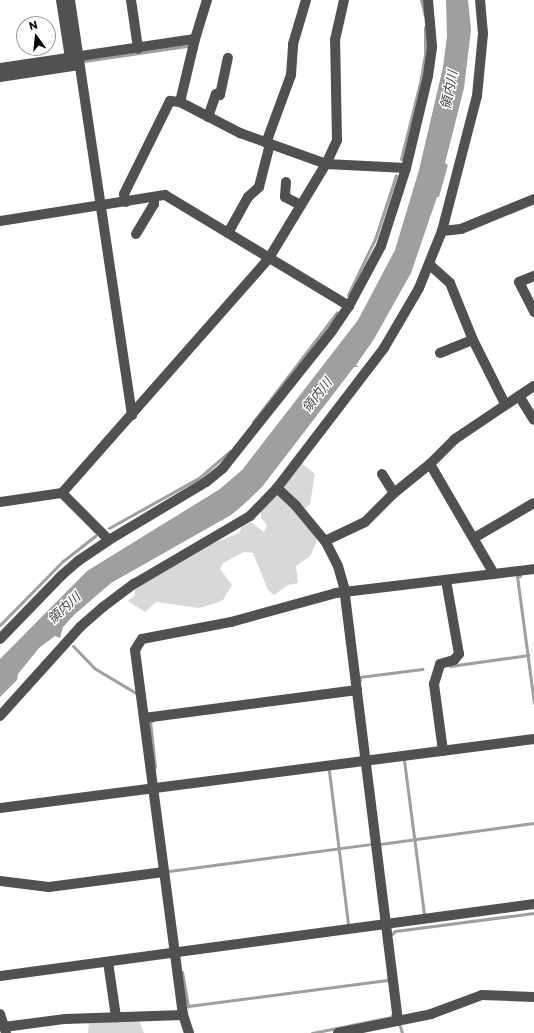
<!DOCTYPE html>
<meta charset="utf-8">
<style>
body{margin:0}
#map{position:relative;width:534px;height:1033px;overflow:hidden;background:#fff;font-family:Commissioner,"Noto Sans JP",sans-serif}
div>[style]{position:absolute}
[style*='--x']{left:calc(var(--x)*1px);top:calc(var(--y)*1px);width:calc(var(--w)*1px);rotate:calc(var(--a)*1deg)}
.green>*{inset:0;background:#d8d8d8}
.water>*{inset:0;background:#9f9f9f}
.stream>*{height:3px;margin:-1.5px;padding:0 1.5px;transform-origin:1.5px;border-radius:1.5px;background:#9f9f9f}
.minor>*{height:10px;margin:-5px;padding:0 5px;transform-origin:5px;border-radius:5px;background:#515151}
span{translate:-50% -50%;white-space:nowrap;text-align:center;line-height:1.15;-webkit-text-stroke:3px #fff;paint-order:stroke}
.water-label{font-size:13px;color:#404040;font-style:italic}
.north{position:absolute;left:16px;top:16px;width:40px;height:40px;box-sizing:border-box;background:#fff;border:1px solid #999;border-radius:50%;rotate:345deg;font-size:11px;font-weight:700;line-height:16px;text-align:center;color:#000}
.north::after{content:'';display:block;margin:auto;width:14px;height:18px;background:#000;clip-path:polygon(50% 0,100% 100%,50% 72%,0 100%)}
</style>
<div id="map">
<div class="green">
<i style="clip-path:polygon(300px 462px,315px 474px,310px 504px,303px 510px,280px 488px)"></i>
<i style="clip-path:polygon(278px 495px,314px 530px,317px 541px,310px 556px,296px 566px,298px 583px,288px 585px,274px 595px,268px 590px,253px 553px,244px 552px,223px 563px,220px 569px,232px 585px,223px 600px,216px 603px,199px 608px,156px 602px,145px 612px,128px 601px,135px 595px,135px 589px,214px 543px,239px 533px,242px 527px,251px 522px,264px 532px,267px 525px,261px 518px,261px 508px)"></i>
<i style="clip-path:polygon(139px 1020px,144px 1033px,88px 1033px,89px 1021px)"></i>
</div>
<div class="water">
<i style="clip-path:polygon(446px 0,468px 0,471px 30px,464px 88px,445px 163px,448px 165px,439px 197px,437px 197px,411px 273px,374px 339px,356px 365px,359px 367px,354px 367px,262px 487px,242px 506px,231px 515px,111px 583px,74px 615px,63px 627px,60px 638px,55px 636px,39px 648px,18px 674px,17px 680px,0 697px,0 659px,87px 571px,220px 489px,242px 470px,358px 320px,395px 250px,419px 170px,443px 67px,447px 36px)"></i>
</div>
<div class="stream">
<i style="--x:421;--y:0;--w:16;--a:76"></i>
<i style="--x:84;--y:61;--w:104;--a:-8.3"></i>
<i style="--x:401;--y:159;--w:78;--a:-76"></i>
<i style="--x:420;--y:83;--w:27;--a:-80"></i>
<i style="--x:425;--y:56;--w:29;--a:-90"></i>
<i style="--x:348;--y:295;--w:62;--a:-64.3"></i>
<i style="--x:375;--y:239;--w:67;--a:-71.8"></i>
<i style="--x:253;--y:422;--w:138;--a:-52.6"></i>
<i style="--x:109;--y:528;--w:103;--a:-29.1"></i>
<i style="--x:199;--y:478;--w:41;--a:-41.1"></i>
<i style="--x:520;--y:576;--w:3;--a:180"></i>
<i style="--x:517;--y:576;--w:128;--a:82.4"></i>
<i style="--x:0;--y:625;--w:90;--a:-45.5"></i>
<i style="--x:63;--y:561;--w:41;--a:-38"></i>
<i style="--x:73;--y:646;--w:30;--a:46"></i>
<i style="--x:94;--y:668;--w:49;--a:30.8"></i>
<i style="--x:450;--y:666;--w:79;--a:-8"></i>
<i style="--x:360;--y:680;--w:3;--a:-108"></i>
<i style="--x:359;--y:677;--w:64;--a:-7.1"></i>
<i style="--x:152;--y:721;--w:2;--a:180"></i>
<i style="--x:150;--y:721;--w:46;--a:83.8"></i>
<i style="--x:404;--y:760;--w:154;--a:82.6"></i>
<i style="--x:329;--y:771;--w:153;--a:82.9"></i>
<i style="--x:380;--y:844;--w:155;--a:-7.8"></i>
<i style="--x:169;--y:871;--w:205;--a:-7.6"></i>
<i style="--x:392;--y:934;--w:4;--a:-45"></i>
<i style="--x:395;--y:931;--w:140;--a:-7.4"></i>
<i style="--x:182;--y:972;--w:35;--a:80"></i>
<i style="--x:188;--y:1006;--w:203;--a:-7.4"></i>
<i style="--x:389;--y:980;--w:3;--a:-108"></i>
<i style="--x:400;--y:1026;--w:7;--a:74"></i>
<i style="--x:312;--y:1033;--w:81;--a:-11.4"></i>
<i style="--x:391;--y:1017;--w:6;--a:-59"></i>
</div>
<div class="minor">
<i style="--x:61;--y:0;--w:59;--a:81.2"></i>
<i style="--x:70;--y:0;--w:420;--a:81.5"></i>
<i style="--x:131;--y:0;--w:49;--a:81.7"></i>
<i style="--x:0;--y:68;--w:197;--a:-8.5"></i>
<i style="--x:0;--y:77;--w:80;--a:-8.6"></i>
<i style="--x:180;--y:102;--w:68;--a:27.3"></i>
<i style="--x:240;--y:133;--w:91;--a:19.8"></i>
<i style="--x:326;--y:164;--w:80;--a:2.9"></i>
<i style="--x:208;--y:117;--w:24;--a:-71"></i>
<i style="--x:216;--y:94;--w:4;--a:14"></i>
<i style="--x:220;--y:95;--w:38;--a:-78"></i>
<i style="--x:266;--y:143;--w:72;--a:-69.8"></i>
<i style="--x:291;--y:75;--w:31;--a:-86"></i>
<i style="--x:293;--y:44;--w:46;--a:-73.5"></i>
<i style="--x:286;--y:182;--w:15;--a:94"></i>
<i style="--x:285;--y:197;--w:18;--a:27"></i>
<i style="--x:126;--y:202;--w:8;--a:-104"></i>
<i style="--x:124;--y:194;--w:104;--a:-63.7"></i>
<i style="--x:170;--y:101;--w:10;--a:6"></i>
<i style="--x:180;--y:102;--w:65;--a:-76.6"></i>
<i style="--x:195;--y:39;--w:41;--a:-72.9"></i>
<i style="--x:0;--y:221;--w:167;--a:-9"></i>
<i style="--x:165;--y:195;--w:215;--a:31.1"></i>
<i style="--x:442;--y:231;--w:19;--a:-6"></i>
<i style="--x:461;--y:229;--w:79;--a:-22.3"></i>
<i style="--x:228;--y:233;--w:41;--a:-60.9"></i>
<i style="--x:248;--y:197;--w:15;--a:-42"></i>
<i style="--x:259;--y:187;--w:44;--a:-75.7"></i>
<i style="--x:136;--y:234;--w:35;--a:-59"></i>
<i style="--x:154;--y:204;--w:7;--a:-90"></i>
<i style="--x:430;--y:265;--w:27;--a:42"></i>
<i style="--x:450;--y:283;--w:61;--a:68"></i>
<i style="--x:473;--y:340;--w:72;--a:63.4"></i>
<i style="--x:534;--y:276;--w:16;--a:158"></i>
<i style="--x:519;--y:282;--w:34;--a:63"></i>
<i style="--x:440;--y:353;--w:35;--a:-22"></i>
<i style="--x:519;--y:396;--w:28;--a:58"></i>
<i style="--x:430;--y:464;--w:127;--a:59.8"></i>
<i style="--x:382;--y:474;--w:22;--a:58"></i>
<i style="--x:277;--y:488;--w:26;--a:43"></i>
<i style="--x:296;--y:506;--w:45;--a:50.4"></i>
<i style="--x:62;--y:493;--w:66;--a:45"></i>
<i style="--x:0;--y:502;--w:63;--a:-8.3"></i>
<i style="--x:62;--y:493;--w:313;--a:-48.6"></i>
<i style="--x:269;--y:258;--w:110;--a:-58.8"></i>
<i style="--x:326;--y:164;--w:26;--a:-65"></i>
<i style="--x:337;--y:140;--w:100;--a:-91.1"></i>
<i style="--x:335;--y:40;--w:41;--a:-77.3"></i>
<i style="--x:474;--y:538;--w:69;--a:-30.3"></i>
<i style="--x:0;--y:639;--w:89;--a:-45.9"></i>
<i style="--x:62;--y:575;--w:21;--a:-41"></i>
<i style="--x:78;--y:561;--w:37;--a:-34"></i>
<i style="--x:109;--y:540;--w:113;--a:-30.9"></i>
<i style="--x:206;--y:482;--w:22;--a:-39"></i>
<i style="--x:223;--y:468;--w:175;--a:-51.5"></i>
<i style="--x:332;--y:331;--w:30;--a:-56"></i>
<i style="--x:349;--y:306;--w:68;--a:-61.9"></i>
<i style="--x:381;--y:246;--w:82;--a:-72.2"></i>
<i style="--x:406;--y:168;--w:95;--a:-76.6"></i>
<i style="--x:428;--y:76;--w:30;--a:-82"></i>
<i style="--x:432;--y:46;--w:46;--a:-95"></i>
<i style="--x:0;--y:716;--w:120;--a:-48"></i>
<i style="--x:80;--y:627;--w:30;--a:-41"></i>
<i style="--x:103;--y:607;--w:39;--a:-37"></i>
<i style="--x:134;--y:584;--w:134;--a:-30.4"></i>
<i style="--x:250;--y:516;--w:39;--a:-46"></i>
<i style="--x:277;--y:488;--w:176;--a:-52.6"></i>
<i style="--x:384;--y:348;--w:69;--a:-59.7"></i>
<i style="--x:419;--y:288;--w:61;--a:-68"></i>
<i style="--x:442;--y:231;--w:139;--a:-75.5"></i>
<i style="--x:477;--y:96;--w:62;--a:-84.5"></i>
<i style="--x:483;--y:34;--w:34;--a:-95"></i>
<i style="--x:144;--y:718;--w:215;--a:-7.5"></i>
<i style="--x:443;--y:751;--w:68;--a:-97.7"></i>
<i style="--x:434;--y:684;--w:21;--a:-73"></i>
<i style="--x:440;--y:664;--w:15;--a:-16"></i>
<i style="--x:454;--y:660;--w:8;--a:-50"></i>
<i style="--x:459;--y:654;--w:75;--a:-100"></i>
<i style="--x:0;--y:808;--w:538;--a:-7.36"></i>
<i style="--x:0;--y:881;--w:49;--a:7"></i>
<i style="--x:49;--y:887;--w:116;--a:-7.4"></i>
<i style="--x:108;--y:962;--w:56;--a:81.7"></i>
<i style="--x:0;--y:976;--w:539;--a:-7.68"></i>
<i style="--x:0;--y:1014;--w:19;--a:72"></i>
<i style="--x:398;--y:1021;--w:437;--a:-97.1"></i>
<i style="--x:344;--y:587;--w:22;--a:-106"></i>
<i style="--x:338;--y:566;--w:28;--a:-117"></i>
<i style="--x:325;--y:541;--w:44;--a:-25.4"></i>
<i style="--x:365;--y:522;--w:41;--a:-45"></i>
<i style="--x:394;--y:493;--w:46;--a:-38.9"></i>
<i style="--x:430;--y:464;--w:35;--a:-45"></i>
<i style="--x:455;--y:439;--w:95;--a:-33.9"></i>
<i style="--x:4;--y:1027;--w:62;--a:-7.5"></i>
<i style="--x:65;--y:1019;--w:118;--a:-1.9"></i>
<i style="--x:189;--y:1033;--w:19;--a:-108"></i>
<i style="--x:183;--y:1015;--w:368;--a:-97.5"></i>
<i style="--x:135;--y:650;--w:13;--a:-58"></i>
<i style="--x:142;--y:639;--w:91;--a:-10.8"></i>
<i style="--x:231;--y:622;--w:109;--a:-15.4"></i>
<i style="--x:336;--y:593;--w:199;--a:-6.9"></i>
<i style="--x:338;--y:1033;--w:95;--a:-11.5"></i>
<i style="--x:431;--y:1014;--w:54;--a:-20.4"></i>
<i style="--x:482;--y:995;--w:52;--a:2.2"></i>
</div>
<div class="water-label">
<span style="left:449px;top:90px;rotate:-79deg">領内川</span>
<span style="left:317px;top:395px;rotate:-52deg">領内川</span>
<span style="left:64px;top:608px;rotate:-43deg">領内川</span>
</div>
<div class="north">N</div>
</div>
